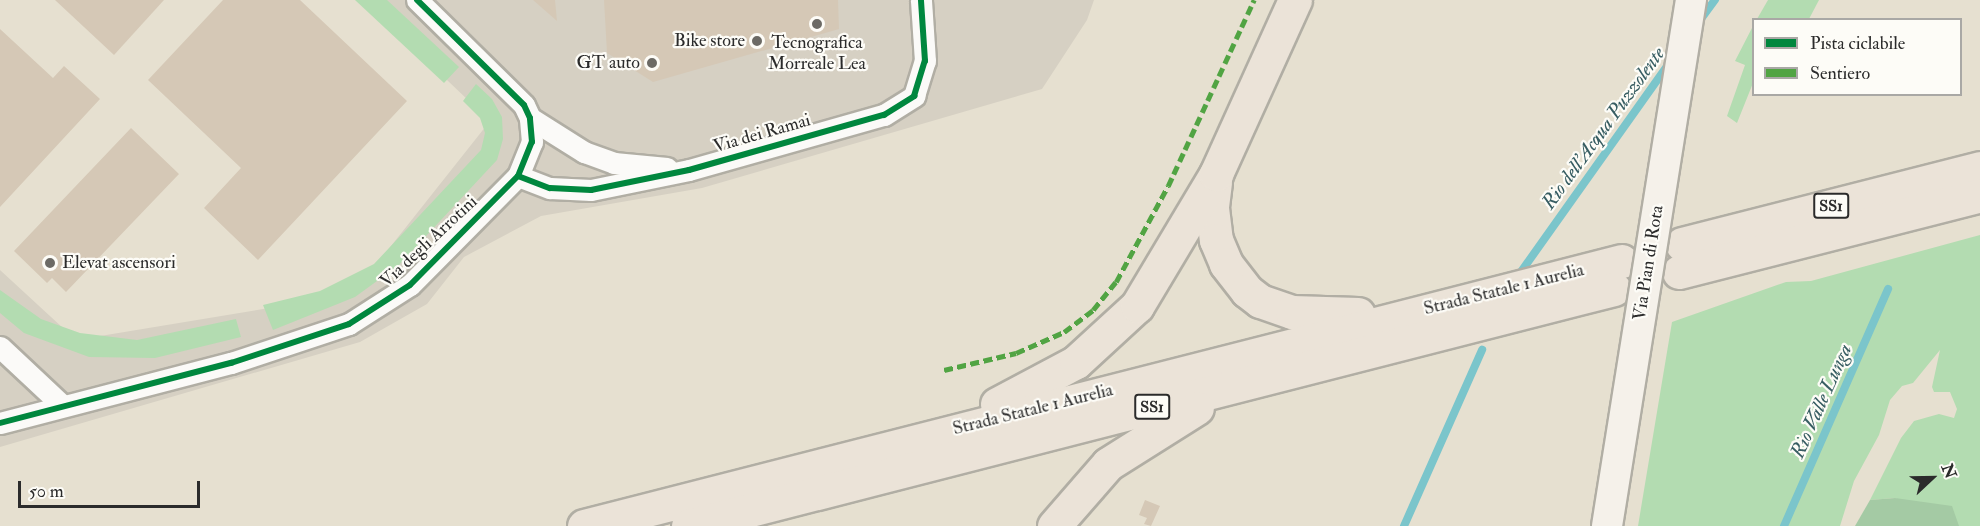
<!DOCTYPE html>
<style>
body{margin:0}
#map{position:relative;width:1980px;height:526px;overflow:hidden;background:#e6e0d0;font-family:"IM FELL Double Pica",serif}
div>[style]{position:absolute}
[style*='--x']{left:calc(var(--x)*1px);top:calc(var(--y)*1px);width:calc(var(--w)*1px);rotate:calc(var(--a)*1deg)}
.industrial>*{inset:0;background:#d6d0c3}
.green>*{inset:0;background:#b3dcb1}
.forest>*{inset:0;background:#a4caa4}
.stream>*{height:8px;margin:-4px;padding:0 4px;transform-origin:4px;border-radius:4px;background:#7bc5cb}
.building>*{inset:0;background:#d5c8b6}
.roads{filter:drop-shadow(2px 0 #b1aea4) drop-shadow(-2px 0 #b1aea4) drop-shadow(0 2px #b1aea4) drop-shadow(0 -2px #b1aea4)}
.street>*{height:21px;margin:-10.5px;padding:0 10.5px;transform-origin:10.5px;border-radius:10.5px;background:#fbfaf8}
.highway>*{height:33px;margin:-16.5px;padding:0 16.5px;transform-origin:16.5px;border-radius:16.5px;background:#ebe3d8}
.bridges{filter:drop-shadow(2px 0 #b1aea4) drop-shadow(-2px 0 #b1aea4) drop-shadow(0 2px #b1aea4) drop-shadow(0 -2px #b1aea4)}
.secondary-bridge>*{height:30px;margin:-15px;padding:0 15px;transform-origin:15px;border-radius:15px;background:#f5f1ea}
.quiet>*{height:4.5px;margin-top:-2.25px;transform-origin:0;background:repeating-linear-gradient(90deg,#51a443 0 9px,transparent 0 13.5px)}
.cycleway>*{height:6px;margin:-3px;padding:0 3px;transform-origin:3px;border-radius:3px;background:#00873e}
.dots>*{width:16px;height:16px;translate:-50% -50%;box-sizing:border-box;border:3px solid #fdfcf7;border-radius:50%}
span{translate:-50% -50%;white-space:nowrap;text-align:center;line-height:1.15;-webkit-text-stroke:4.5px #fdfcf7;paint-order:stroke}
.shield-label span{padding:2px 4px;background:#fdfcf7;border:2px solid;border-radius:4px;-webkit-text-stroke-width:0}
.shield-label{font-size:16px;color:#2b2b2b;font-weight:700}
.poi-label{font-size:18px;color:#2b2b2b}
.right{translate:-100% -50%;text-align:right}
.left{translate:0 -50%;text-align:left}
.street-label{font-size:18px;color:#2b2b2b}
.water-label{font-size:20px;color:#375d62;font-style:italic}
.legend{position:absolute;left:1752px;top:18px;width:210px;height:78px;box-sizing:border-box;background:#fdfcf7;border:2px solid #a9a8a5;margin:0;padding:8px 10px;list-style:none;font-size:18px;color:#2b2b2b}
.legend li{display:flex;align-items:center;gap:12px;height:30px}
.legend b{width:30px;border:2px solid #a9a8a5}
.north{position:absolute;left:1902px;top:448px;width:60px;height:60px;-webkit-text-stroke:4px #fdfcf7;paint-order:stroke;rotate:68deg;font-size:16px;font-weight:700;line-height:24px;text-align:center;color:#2b2b2b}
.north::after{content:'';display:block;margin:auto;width:21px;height:27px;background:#2b2b2b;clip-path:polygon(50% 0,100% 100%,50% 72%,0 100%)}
.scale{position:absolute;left:18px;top:481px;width:182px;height:27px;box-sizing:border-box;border:3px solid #2b2b2b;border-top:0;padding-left:8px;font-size:18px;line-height:21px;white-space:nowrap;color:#2b2b2b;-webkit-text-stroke:4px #fdfcf7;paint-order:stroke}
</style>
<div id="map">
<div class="industrial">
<i style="clip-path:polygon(363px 0,1094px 0,1087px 20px,1042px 89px,702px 188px,541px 216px,464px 257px,427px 304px,360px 342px,0 447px,0 270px,76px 340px,306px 302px,372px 270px,490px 121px)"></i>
</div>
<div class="green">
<i style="clip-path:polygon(355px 0,387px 0,459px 67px,444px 83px)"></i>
<i style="clip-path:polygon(1768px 0,1819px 0,1809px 19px,1757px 19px)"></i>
<i style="clip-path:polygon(1753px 26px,1753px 83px,1737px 123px,1727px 116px,1745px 65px,1735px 61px)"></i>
<i style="clip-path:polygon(476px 84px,492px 99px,502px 117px,503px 139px,497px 160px,399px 265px,355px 297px,273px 330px,263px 305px,320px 291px,374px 264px,481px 150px,485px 133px,480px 118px,463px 101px)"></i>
<i style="clip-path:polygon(1980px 235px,1980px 526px,1956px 526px,1895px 498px,1870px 500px,1901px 438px,1914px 421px,1939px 414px,1954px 418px,1957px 409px,1950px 392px,1934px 392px,1932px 387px,1940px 350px,1913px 383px,1902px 386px,1890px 400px,1879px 435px,1854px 481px,1840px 526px,1638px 526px,1672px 322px,1786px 282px,1811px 281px)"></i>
<i style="clip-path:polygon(0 290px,41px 319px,80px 333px,137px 340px,236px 319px,241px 337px,155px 358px,89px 357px,24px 333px,0 313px)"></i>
</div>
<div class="forest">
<i style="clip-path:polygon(1895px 498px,1952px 506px,1959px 526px,1855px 526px,1870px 500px)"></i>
</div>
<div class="stream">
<i style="--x:1698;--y:23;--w:29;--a:-54"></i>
<i style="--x:1518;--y:276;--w:262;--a:-54.6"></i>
<i style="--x:1404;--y:526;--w:193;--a:-66.1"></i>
<i style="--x:1784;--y:526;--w:259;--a:-66.3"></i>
</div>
<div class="building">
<i style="clip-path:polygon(55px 0,164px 0,114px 55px)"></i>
<i style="clip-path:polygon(223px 0,300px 0,407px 101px,258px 260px,204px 208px,241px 168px,148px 80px)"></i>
<i style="clip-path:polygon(533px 0,555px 0,557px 21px)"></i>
<i style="clip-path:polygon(604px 0,838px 0,839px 29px,653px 82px,607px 53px)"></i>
<i style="clip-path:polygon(0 29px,53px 78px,64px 66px,100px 99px,0 207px)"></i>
<i style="clip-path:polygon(131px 128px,179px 174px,66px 292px,52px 278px,47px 283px,14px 251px)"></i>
<i style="clip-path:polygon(1145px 500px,1160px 506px,1151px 526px,1144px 524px,1147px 518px,1139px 515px)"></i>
</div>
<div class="roads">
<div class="street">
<i style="--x:530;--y:118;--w:64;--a:32.2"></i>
<i style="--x:584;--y:152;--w:32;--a:20"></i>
<i style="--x:614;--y:163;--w:53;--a:5.4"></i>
<i style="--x:518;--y:176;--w:34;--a:21"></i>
<i style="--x:550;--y:188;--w:41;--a:2.8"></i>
<i style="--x:591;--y:190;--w:100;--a:-11.5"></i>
<i style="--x:689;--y:170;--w:203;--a:-15.8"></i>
<i style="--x:884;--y:115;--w:36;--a:-32"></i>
<i style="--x:914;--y:96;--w:37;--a:-73"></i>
<i style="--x:925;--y:61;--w:61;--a:-93.8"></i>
<i style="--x:0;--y:347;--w:85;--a:43.1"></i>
<i style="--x:0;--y:423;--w:239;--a:-14.6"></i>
<i style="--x:231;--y:363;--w:124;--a:-18.3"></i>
<i style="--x:349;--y:324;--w:72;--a:-32.6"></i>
<i style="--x:410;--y:285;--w:153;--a:-45.3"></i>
<i style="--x:518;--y:176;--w:37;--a:-68"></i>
<i style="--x:532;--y:142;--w:24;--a:-95"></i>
<i style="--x:530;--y:118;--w:14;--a:-115"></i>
<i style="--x:524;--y:105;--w:150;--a:-135.5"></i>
</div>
<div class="highway">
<i style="--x:1215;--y:182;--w:26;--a:97"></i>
<i style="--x:1212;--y:208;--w:32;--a:83"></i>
<i style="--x:1216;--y:240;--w:26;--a:67"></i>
<i style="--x:1226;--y:264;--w:34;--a:52"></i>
<i style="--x:1247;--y:291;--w:16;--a:38"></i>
<i style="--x:1260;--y:301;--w:34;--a:19"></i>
<i style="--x:1292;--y:312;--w:66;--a:1.7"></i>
<i style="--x:1682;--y:244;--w:308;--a:-14.3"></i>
<i style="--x:1679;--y:272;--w:311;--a:-14.3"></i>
<i style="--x:997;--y:404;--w:89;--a:-28"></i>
<i style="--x:1076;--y:362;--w:83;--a:-42.6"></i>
<i style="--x:1137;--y:306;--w:154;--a:-59.1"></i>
<i style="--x:1216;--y:174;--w:191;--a:-65.6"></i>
<i style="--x:584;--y:526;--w:1071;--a:-14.32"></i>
<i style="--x:688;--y:526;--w:956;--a:-14.36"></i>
<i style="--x:1054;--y:526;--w:82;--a:-48.9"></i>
<i style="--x:1108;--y:464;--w:105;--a:-32.2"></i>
</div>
</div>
<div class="bridges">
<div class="secondary-bridge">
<i style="--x:1607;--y:526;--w:533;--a:-80.93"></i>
</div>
</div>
<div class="quiet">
<i style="--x:944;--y:370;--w:74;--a:-13.3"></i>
<i style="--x:1016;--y:353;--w:52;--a:-23.6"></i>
<i style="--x:1064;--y:332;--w:36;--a:-37"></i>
<i style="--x:1093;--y:310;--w:36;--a:-51"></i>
<i style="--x:1116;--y:282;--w:109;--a:-61.6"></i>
<i style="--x:1168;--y:186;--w:205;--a:-65.2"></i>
</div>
<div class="cycleway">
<i style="--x:518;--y:176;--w:34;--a:21"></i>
<i style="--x:550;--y:188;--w:41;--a:2.8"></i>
<i style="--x:591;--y:190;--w:100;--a:-11.5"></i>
<i style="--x:689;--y:170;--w:203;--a:-15.8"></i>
<i style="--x:884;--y:115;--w:36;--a:-32"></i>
<i style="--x:914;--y:96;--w:37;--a:-73"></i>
<i style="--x:925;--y:61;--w:61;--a:-93.8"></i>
<i style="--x:0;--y:423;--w:239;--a:-14.6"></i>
<i style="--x:231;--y:363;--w:124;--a:-18.3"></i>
<i style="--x:349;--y:324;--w:72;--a:-32.6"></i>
<i style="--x:410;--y:285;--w:153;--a:-45.3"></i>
<i style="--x:518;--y:176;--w:37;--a:-68"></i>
<i style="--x:532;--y:142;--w:24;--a:-95"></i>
<i style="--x:530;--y:118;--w:14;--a:-115"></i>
<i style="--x:524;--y:105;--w:150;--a:-135.5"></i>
</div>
<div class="dots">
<i style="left:817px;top:24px;background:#6c6a65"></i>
<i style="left:757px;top:41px;background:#6c6a65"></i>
<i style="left:652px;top:63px;background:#6c6a65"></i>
<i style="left:50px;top:263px;background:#6c6a65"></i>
</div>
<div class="shield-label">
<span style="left:1831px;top:206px">SS1</span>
<span style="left:1152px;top:407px">SS1</span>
</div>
<div class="poi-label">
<span class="right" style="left:745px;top:41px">Bike store</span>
<span style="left:817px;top:54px">Tecnografica<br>Morreale Lea</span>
<span class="right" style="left:640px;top:63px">GT auto</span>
<span class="left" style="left:62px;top:263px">Elevat ascensori</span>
</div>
<div class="street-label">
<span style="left:762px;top:134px;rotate:-16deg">Via dei Ramai</span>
<span style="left:429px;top:242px;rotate:-43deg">Via degli Arrotini</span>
<span style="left:1649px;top:263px;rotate:-81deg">Via Pian di Rota</span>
<span style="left:1504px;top:290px;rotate:-14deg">Strada Statale 1 Aurelia</span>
<span style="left:1033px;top:410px;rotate:-14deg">Strada Statale 1 Aurelia</span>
</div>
<div class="water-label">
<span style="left:1603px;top:128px;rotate:-54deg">Rio dell'Acqua Puzzolente</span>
<span style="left:1821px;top:401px;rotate:-66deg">Rio Valle Lunga</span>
</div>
<ul class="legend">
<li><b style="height:8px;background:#00873e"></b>Pista ciclabile</li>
<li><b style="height:8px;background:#51a443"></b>Sentiero</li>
</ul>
<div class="north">N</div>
<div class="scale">50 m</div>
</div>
